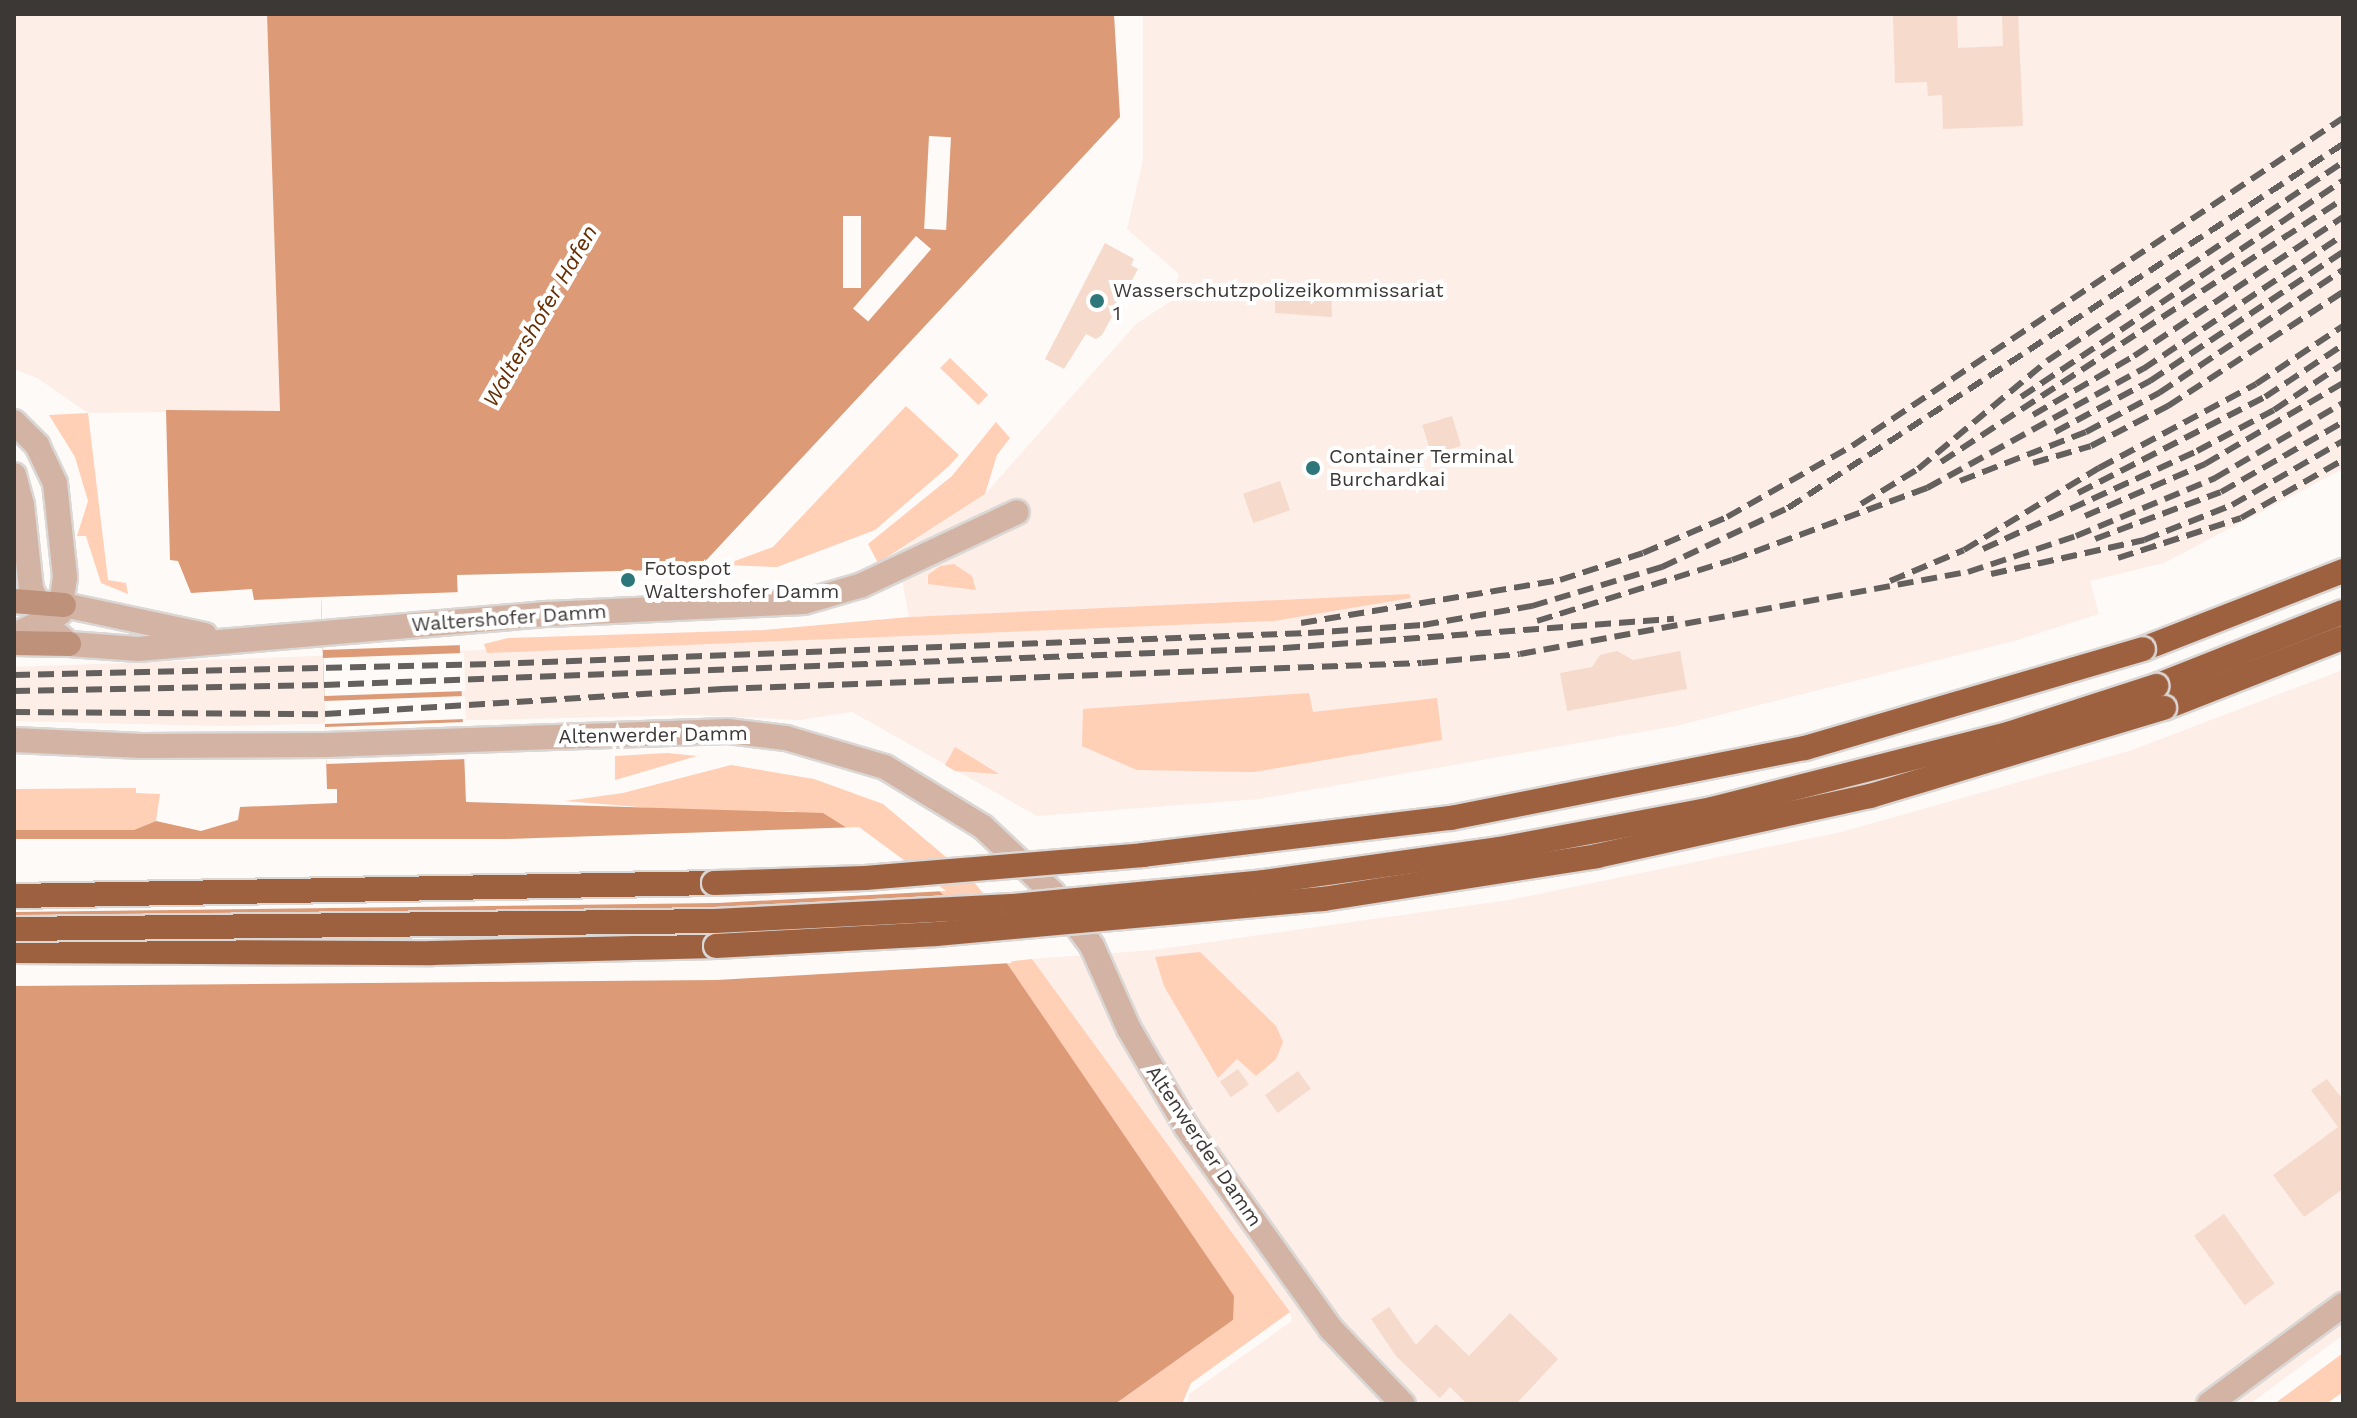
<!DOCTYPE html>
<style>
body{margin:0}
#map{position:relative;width:2357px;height:1418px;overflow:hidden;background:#fefaf8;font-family:"Work Sans",sans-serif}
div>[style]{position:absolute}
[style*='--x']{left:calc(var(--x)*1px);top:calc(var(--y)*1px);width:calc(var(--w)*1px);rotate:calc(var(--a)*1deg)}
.built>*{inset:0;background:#fdeee7}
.green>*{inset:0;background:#ffcfb6;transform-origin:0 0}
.water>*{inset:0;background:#dc9a77}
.pier>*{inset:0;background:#fefaf8;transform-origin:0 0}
.building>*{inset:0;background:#f6dacb;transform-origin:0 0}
.roads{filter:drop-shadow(2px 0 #dbd7d5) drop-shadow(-2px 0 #dbd7d5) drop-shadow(0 2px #dbd7d5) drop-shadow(0 -2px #dbd7d5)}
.street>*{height:24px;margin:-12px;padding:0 12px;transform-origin:12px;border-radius:12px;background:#d3b4a4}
.secondary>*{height:24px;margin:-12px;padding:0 12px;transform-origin:12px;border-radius:12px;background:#bd917a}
.highway>*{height:24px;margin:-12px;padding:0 12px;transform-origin:12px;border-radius:12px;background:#9e6140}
.rail>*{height:6px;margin-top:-3px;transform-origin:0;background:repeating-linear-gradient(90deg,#64605e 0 16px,transparent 0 24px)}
.bridges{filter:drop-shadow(2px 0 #dbd7d5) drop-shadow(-2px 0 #dbd7d5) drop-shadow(0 2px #dbd7d5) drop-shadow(0 -2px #dbd7d5)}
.highway-bridge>*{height:24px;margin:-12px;padding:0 12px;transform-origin:12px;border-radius:12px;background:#9e6140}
.dots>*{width:22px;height:22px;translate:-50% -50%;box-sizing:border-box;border:4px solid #fff;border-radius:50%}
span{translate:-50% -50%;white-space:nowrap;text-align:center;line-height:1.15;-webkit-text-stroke:8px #fff;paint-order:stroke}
.poi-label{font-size:20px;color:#3c3836}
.left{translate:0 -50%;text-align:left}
.street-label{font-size:20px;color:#3c3836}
.water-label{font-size:22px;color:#672c01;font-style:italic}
.frame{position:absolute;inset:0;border:16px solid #3c3836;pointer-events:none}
</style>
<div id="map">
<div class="built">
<i style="clip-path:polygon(14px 14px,267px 14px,280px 411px,88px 413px,37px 378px,14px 369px)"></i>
<i style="clip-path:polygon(1143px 14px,2343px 14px,2343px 469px,2164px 563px,2090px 581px,2099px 614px,2014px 641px,1676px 726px,1259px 799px,1037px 816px,852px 712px,799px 720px,695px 715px,220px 726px,14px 721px,14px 667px,1274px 621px,1411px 598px,909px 617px,897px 552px,985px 494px,1136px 324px,1171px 301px,1179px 274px,1127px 229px,1143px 160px)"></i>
<i style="clip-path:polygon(2343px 670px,2343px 1335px,2250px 1404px,1187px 1404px,1189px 1394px,1292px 1321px,1290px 1312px,1032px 959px,1153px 950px,1509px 900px,1841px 832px,2129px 751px)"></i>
</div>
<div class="green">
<i style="left:950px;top:358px;width:53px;height:14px;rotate:44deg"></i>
<i style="clip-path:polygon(906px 406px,959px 455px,949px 466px,875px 530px,777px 567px,724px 565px,773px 547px)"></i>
<i style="clip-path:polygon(88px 413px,108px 580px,126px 583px,128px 594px,101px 583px,86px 536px,77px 536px,88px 501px,75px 457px,49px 415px)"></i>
<i style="clip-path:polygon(996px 422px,1010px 438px,997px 455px,985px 494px,878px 563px,868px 544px,952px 476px)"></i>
<i style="clip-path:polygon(954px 564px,972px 576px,976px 590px,928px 584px,928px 575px,940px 566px)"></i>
<i style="clip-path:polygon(1409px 594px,1411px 598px,1274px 621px,487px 653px,484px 644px,508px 638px,764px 630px,909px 617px)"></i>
<i style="clip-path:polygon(1309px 693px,1313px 712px,1437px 698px,1442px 740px,1254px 772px,1137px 770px,1082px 746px,1083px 709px)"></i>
<i style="clip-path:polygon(955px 747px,999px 774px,955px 771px,945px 765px)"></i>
<i style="clip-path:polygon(667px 753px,697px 756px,615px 780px,615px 756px)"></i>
<i style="clip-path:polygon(731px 765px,814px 779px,883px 804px,971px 878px,993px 906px,961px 911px,793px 811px,700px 812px,565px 801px,623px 793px)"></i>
<i style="clip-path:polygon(136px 788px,136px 793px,160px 794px,156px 821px,134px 830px,14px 830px,14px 789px)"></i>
<i style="clip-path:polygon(1200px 952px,1276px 1026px,1283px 1042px,1276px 1059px,1256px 1076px,1237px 1059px,1218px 1078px,1164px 986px,1155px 957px)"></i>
<i style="clip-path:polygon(1032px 959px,1290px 1312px,1191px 1383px,1182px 1404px,1115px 1404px,1233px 1320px,1006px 962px)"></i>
<i style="clip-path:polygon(2343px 1353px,2343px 1392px,2326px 1404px,2274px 1404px)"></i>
</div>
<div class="water">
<i style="clip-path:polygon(267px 14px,1114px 14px,1120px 117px,698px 569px,457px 575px,466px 802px,823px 813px,928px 879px,1006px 962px,1234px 1296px,1233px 1320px,1115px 1404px,14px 1404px,14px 830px,134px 830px,156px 821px,201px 831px,238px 820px,240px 807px,337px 803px,337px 789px,327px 789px,321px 597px,254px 600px,252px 589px,191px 593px,178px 561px,170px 560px,166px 410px,280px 411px)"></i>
</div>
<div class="pier">
<i style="left:929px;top:136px;width:22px;height:93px;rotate:3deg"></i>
<i style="left:843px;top:216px;width:18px;height:72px"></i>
<i style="left:916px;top:236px;width:20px;height:96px;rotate:41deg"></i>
<i style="left:462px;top:592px;width:53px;height:141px;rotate:88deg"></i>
<i style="left:464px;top:653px;width:38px;height:141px;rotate:88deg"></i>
<i style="left:465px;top:696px;width:23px;height:141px;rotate:88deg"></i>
<i style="left:466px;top:722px;width:37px;height:141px;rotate:88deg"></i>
<i style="clip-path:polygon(859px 827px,946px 891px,718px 903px,14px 912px,14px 839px,506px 839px)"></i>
<i style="clip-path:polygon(950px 895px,1012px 963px,717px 980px,14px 986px,14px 915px,717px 908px)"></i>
</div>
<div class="building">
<i style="clip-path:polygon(1893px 14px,1957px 14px,1958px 48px,2003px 46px,2002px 14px,2018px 14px,2023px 126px,1943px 129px,1942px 95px,1928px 96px,1927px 82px,1895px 83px)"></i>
<i style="clip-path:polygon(1105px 243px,1134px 259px,1131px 265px,1138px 269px,1102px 335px,1096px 339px,1086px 334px,1064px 369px,1045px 359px)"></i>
<i style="clip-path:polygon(1331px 287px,1332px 317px,1275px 313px,1275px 295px,1298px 295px,1298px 288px)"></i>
<i style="left:1452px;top:416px;width:31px;height:31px;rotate:73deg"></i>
<i style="left:1280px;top:481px;width:31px;height:39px;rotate:71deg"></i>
<i style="clip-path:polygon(1617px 651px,1633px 660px,1680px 651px,1687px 689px,1567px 711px,1560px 673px,1592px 667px,1600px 655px)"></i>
<i style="left:1238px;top:1069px;width:19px;height:22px;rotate:55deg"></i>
<i style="left:1298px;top:1071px;width:22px;height:41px;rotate:54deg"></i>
<i style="clip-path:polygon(2327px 1079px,2343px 1100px,2343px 1189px,2304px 1217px,2273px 1175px,2338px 1127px,2311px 1090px)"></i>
<i style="left:2224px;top:1214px;width:86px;height:37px;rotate:54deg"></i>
<i style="clip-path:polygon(1389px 1307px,1416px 1345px,1436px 1324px,1469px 1356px,1510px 1313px,1558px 1359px,1516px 1404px,1467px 1404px,1450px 1387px,1440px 1398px,1396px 1356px,1371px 1319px)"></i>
</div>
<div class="roads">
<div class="street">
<i style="--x:14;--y:422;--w:33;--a:45"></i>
<i style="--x:37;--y:445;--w:42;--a:64.7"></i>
<i style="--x:55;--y:483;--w:95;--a:83.9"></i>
<i style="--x:65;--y:577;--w:36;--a:98"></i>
<i style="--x:60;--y:613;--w:51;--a:154.4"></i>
<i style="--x:14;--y:475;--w:31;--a:75"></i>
<i style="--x:22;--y:505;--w:84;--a:83.9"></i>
<i style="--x:31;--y:589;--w:45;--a:63.4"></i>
<i style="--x:51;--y:629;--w:23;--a:40"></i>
<i style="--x:69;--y:644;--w:69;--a:4.1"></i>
<i style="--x:138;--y:649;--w:412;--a:-4.9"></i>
<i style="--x:549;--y:614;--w:255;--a:-2.7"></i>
<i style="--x:804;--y:602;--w:60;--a:-16.3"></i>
<i style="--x:862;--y:585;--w:171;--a:-25.2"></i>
<i style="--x:64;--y:605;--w:144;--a:12"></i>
<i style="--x:14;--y:740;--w:127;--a:2.7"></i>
<i style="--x:141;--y:746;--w:185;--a:-0.3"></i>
<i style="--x:326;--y:745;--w:402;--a:-2"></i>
<i style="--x:728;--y:731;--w:58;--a:6.9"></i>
<i style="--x:786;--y:738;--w:103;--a:16.3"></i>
<i style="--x:885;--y:767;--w:115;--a:31.5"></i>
<i style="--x:983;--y:827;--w:96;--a:43.3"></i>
<i style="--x:1053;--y:893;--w:66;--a:53.7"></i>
<i style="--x:1092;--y:946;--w:91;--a:66"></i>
<i style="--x:1129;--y:1029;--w:115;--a:59.6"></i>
<i style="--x:1187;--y:1128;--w:247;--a:54.4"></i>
<i style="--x:1331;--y:1329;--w:104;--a:46.2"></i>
<i style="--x:2209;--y:1404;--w:167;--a:-36.5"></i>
</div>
<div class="secondary">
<i style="--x:14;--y:601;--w:50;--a:4.6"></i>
<i style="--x:14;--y:643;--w:55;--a:1"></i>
</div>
<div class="highway">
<i style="--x:2143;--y:649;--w:215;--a:-21.3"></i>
<i style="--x:2156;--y:686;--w:201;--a:-21.6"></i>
<i style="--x:2164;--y:708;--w:192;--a:-21.4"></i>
<i style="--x:14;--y:896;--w:700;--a:-1.06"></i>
<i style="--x:14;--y:951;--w:418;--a:0.3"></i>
<i style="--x:432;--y:953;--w:284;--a:-1.4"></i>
</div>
</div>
<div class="rail">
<i style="--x:2021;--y:397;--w:388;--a:-33.9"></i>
<i style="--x:2033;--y:415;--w:117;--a:-30.3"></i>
<i style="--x:2134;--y:356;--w:251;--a:-33.6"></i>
<i style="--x:2055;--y:432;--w:108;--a:-28.2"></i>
<i style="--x:2150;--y:381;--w:232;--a:-33.8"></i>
<i style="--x:1941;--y:462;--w:480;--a:-33.2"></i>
<i style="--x:2033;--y:463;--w:60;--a:-16.3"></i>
<i style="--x:2091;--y:446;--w:87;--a:-27.5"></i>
<i style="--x:2168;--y:406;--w:209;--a:-33.1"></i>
<i style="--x:1960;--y:481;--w:135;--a:-21.3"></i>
<i style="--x:2086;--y:432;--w:83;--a:-28.1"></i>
<i style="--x:2159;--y:393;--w:221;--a:-33.8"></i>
<i style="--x:2078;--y:493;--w:210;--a:-27.2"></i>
<i style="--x:2265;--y:397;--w:94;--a:-33.7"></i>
<i style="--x:1861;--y:504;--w:67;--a:-31.6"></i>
<i style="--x:1918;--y:469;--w:168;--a:-39.9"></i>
<i style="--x:2047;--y:361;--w:357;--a:-33.9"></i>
<i style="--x:2085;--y:516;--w:131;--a:-23.4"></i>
<i style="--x:2205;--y:464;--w:160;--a:-30.4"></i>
<i style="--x:2095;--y:539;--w:134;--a:-20.5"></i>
<i style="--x:2221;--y:492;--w:141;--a:-29.8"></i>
<i style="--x:1983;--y:549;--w:235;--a:-24.6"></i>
<i style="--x:2197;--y:451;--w:87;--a:-28"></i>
<i style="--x:2274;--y:410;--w:83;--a:-33.7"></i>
<i style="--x:2118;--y:558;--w:129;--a:-18"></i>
<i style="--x:2241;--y:518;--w:117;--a:-29.6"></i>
<i style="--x:1991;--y:574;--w:157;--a:-12.5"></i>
<i style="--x:2144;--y:540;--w:95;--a:-21.7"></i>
<i style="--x:2232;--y:505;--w:128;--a:-30"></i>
<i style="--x:1890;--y:581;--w:80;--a:-22.7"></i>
<i style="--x:1964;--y:550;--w:158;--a:-31.3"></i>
<i style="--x:2099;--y:468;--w:178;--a:-28.1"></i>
<i style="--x:2256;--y:384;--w:105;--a:-33.7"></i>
<i style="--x:1537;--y:621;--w:204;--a:-17.4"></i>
<i style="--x:1732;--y:560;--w:208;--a:-20.3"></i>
<i style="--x:1927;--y:488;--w:247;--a:-28.9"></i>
<i style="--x:2143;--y:369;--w:241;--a:-33.8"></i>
<i style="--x:1301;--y:623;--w:263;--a:-9.4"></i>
<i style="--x:1560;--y:580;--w:87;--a:-18"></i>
<i style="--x:1643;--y:553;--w:91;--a:-23.2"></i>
<i style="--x:1727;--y:517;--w:144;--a:-29.6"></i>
<i style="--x:1852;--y:446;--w:590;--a:-33.74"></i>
<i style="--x:14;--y:675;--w:480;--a:-1.3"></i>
<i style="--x:494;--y:664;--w:815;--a:-2.18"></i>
<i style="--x:1308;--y:633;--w:115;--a:-4"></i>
<i style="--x:1423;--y:625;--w:111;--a:-9.9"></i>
<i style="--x:1532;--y:606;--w:136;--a:-16.7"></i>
<i style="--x:1662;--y:567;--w:139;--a:-25.1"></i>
<i style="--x:1788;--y:508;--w:664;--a:-33.26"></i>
<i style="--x:14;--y:691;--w:310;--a:-1.1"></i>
<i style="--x:324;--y:685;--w:961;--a:-2.21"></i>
<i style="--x:1284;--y:648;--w:391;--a:-4.3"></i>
<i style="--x:14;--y:712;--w:311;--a:0.4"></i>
<i style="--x:325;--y:714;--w:398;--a:-3.6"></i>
<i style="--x:722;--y:689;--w:700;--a:-2.13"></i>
<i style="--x:1422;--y:663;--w:98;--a:-5.2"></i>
<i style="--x:1520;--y:654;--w:455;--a:-10.4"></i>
<i style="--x:1968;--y:572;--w:114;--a:-18.4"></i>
<i style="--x:2076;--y:536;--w:151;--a:-22.6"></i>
<i style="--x:2215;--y:478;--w:148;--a:-30.4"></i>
</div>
<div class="bridges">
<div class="highway-bridge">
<i style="--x:714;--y:883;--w:151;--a:-1.9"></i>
<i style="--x:865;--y:878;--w:279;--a:-4.7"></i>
<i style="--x:1143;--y:855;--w:310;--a:-6.9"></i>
<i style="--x:1451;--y:818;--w:361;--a:-11.2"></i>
<i style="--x:1805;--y:748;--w:352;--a:-16.3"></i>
<i style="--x:14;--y:929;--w:701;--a:-0.65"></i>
<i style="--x:715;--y:921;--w:297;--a:-2.9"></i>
<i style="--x:1012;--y:906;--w:253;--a:-5.4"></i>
<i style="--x:1264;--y:882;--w:237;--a:-8"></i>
<i style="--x:1499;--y:849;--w:217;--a:-10.6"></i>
<i style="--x:1712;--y:809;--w:305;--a:-14.2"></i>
<i style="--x:2008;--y:734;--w:156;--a:-18"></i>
<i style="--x:716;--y:946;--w:221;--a:-3.1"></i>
<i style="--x:937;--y:934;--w:388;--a:-5.2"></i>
<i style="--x:1323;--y:899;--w:277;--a:-8.9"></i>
<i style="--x:1597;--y:856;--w:280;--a:-12.4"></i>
<i style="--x:1870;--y:796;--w:307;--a:-16.7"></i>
</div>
</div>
<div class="dots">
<i style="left:1097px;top:301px;background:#2d777a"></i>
<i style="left:1313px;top:468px;background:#2d777a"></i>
<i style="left:628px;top:580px;background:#2d777a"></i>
</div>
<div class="poi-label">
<span class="left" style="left:1113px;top:302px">Wasserschutzpolizeikommissariat<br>1</span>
<span class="left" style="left:1329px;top:468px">Container Terminal<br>Burchardkai</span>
<span class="left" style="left:644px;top:580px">Fotospot<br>Waltershofer Damm</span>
</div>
<div class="street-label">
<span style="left:509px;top:618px;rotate:-4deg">Waltershofer Damm</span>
<span style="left:653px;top:735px;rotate:-1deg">Altenwerder Damm</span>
<span style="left:1204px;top:1146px;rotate:56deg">Altenwerder Damm</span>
</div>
<div class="water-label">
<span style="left:540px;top:316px;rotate:-60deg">Waltershofer Hafen</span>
</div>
<div class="frame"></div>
</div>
